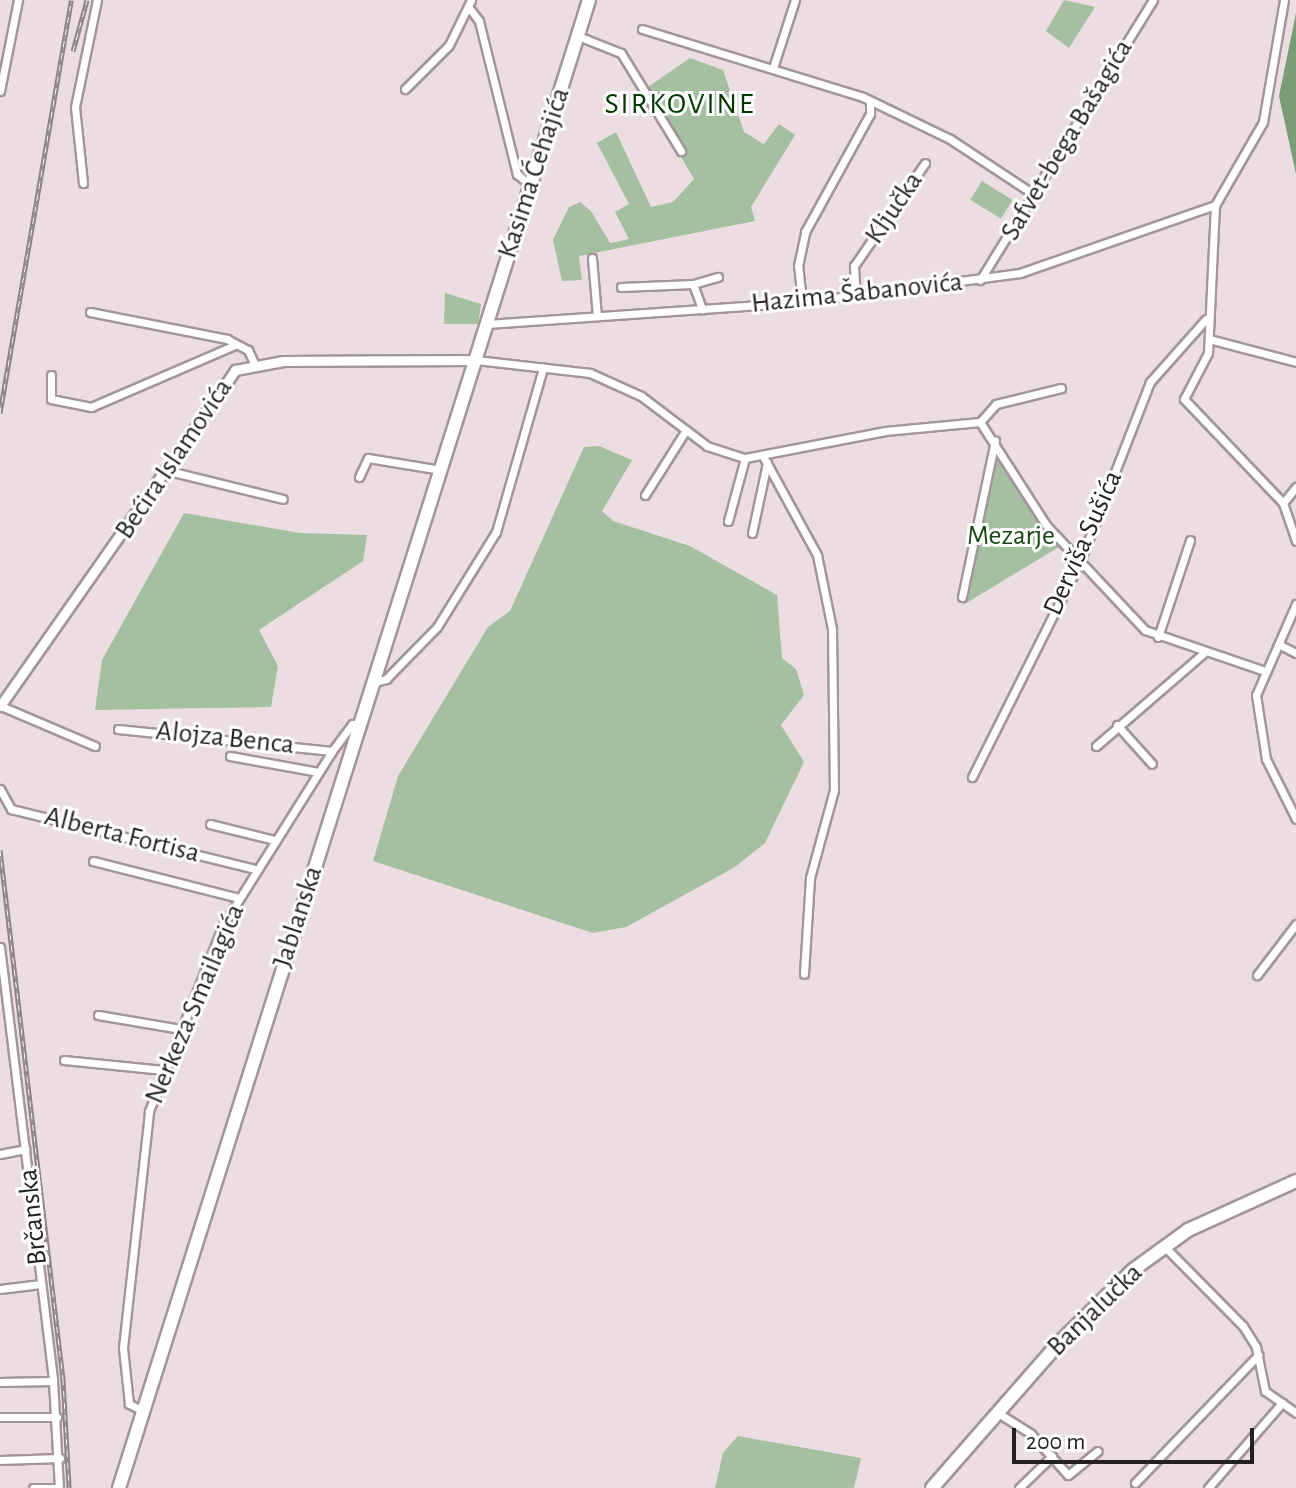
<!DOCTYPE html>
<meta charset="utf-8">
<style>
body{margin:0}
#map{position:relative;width:1296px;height:1488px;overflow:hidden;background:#ecdde3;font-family:"Alegreya Sans",sans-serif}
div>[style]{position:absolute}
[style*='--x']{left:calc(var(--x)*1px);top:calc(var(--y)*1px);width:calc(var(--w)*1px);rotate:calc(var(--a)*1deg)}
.green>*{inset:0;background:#a4c0a1;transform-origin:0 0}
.water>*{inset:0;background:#7a9c76}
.roads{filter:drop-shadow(2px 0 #a3959b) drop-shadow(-2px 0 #a3959b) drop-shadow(0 2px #a3959b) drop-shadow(0 -2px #a3959b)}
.minor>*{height:7px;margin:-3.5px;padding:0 3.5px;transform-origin:3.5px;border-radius:3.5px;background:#fff}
.tertiary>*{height:9px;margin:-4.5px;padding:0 4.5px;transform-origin:4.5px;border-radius:4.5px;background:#fff}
.primary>*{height:12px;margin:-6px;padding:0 6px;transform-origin:6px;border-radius:6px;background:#fff}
.rail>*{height:5px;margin-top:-2.5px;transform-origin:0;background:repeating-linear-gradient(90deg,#fff 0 6px,#8e8388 0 12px);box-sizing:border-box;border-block:2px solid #8e8388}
span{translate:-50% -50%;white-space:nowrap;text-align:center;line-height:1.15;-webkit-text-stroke:6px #fff;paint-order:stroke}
.street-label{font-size:28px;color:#241f21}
.park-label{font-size:28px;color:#174814}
.neighbourhood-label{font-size:30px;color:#003800;letter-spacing:2px}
.scale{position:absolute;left:1012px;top:1428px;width:242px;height:36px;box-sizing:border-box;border:4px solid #241f21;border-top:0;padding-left:10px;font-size:24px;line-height:28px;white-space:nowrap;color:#241f21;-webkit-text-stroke:6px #fff;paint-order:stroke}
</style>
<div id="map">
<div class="green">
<i style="clip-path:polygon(1064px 0,1095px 7px,1069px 48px,1046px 31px)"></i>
<i style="clip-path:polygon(690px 58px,723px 70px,744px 132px,764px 144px,779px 124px,795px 135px,751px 207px,755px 221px,579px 256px,582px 280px,562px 281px,553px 240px,569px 207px,580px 202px,591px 211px,610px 243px,629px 239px,615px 212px,629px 204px,597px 143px,616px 132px,651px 207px,673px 202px,694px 179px,642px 91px)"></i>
<i style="left:982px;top:181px;width:36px;height:22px;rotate:32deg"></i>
<i style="clip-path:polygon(445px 293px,481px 304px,478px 324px,444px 324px)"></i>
<i style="clip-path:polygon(995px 440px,1025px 495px,1064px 544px,963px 605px)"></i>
<i style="clip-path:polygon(599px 446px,632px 460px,602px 511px,613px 521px,690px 546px,777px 595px,782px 658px,796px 669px,804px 695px,781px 725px,804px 762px,765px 843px,735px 867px,626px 927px,593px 933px,373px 861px,398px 776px,488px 627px,510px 611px,584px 447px)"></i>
<i style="clip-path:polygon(184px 513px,300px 533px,367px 535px,363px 561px,259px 630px,278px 666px,271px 707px,95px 710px,102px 660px)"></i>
<i style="clip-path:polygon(738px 1436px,861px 1458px,854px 1488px,715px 1488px,723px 1453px)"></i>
</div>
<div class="water">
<i style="clip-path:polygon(1296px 13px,1296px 174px,1279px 96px)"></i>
</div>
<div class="roads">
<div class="minor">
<i style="--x:1284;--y:0;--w:124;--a:99.8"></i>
<i style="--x:1263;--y:122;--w:96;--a:120"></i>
<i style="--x:1215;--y:205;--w:148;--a:92.7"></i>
<i style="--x:1208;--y:353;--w:52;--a:117.6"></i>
<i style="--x:1184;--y:399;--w:144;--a:46.4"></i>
<i style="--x:1283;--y:503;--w:40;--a:71.1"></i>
<i style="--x:470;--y:9;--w:15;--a:53"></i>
<i style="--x:479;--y:21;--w:158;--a:76.1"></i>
<i style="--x:517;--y:174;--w:17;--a:40"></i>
<i style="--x:642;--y:29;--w:231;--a:17.1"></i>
<i style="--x:863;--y:97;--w:97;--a:25.8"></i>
<i style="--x:950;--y:139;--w:100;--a:33.5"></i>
<i style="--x:578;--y:36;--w:46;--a:21.6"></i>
<i style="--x:621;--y:53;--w:115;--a:58.5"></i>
<i style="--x:773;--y:68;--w:71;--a:-72.1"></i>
<i style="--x:405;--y:89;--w:62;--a:-45"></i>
<i style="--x:449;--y:45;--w:50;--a:-63.9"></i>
<i style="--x:0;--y:91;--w:93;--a:-78.8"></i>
<i style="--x:83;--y:183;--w:76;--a:-96"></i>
<i style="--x:75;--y:107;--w:109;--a:-78.4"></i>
<i style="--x:592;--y:258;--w:58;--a:85.1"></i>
<i style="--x:980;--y:280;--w:329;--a:-58.3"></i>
<i style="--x:693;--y:284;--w:27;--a:70"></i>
<i style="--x:621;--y:287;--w:72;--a:-2.4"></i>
<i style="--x:693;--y:284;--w:26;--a:-16"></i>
<i style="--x:856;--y:296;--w:30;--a:-94"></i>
<i style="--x:854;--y:266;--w:125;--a:-55.4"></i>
<i style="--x:802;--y:302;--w:36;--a:-96"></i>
<i style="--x:798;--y:266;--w:35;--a:-78"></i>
<i style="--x:805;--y:232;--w:135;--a:-61.2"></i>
<i style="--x:870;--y:114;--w:12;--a:-90"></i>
<i style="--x:90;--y:312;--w:140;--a:11.1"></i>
<i style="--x:227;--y:339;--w:24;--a:28"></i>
<i style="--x:248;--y:350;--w:14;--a:65"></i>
<i style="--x:487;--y:324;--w:316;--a:-4"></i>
<i style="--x:802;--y:302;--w:220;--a:-7.6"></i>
<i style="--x:1020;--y:273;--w:207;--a:-19.2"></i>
<i style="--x:1209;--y:339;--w:90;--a:14.8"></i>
<i style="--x:476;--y:360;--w:115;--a:6.5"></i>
<i style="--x:590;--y:373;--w:56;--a:24.3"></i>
<i style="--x:641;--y:396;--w:83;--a:37.1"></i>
<i style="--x:707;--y:446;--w:40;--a:18"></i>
<i style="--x:745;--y:458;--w:143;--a:-10.9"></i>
<i style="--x:885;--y:431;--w:95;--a:-5.4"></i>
<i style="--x:980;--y:422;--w:122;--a:57.3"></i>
<i style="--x:1046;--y:525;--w:144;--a:46.7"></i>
<i style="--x:1145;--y:630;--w:124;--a:18.9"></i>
<i style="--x:51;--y:375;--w:24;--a:90"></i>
<i style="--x:51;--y:399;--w:41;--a:11.3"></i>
<i style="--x:91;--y:407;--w:157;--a:-23.3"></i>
<i style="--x:980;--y:422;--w:24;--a:-48"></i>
<i style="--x:996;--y:404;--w:67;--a:-13.8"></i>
<i style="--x:764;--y:458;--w:111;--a:61.3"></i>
<i style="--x:817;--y:555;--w:76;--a:78.5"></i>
<i style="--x:832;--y:629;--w:161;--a:89.3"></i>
<i style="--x:834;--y:790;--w:91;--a:105.3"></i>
<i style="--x:810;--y:878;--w:96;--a:93.6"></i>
<i style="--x:169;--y:471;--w:117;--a:13.8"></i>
<i style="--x:359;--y:477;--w:21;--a:-65"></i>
<i style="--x:368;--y:458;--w:74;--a:9.3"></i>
<i style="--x:645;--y:495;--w:77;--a:-57.8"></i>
<i style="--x:1283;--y:503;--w:21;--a:-51"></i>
<i style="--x:728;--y:521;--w:65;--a:-74.9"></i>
<i style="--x:752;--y:533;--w:72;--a:-77.9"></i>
<i style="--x:962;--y:597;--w:160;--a:-78.1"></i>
<i style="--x:1296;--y:604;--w:99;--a:113.7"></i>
<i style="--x:1256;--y:695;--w:65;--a:81.1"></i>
<i style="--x:1266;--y:759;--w:67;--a:63.4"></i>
<i style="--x:1158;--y:637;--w:102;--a:-71.7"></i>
<i style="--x:1280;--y:645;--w:18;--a:27"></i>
<i style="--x:372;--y:683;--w:15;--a:-16"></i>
<i style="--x:386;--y:679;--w:73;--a:-45.6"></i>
<i style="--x:437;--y:627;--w:112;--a:-58.2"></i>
<i style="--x:496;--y:532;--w:171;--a:-74"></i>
<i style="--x:1;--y:706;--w:102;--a:23.1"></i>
<i style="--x:1117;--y:725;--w:52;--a:48.1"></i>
<i style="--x:118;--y:729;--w:215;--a:5.9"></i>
<i style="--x:1096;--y:746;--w:144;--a:-40.8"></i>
<i style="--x:230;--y:756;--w:90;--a:10.2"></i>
<i style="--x:972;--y:777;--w:244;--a:-63.4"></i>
<i style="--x:1081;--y:559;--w:190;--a:-68.7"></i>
<i style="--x:1150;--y:382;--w:84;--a:-48.4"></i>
<i style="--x:0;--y:789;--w:23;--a:61"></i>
<i style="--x:11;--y:809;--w:252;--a:13.8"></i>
<i style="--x:210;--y:824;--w:66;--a:14"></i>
<i style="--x:93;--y:861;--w:151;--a:14.2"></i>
<i style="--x:0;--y:947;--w:437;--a:83"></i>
<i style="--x:53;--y:1381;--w:107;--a:86.8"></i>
<i style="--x:1257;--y:975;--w:64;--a:-52.6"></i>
<i style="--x:98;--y:1015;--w:84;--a:9.6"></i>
<i style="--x:64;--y:1060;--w:100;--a:5.8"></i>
<i style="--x:0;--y:1154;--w:26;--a:-11"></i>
<i style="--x:1164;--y:1246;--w:112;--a:45.4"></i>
<i style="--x:1243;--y:1326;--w:25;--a:58"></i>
<i style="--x:1256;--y:1347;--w:45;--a:78.4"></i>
<i style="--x:1265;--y:1391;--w:38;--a:35"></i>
<i style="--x:0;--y:1289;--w:41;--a:-7"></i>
<i style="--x:0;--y:1382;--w:53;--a:-1.1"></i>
<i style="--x:143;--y:1411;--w:16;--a:-153"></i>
<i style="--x:129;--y:1404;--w:56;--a:-96.1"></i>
<i style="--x:123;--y:1348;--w:238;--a:-83.7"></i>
<i style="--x:149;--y:1111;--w:200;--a:-68.3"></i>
<i style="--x:223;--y:925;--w:205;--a:-57.9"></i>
<i style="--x:332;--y:751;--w:34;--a:-53"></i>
<i style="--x:352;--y:724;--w:8;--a:0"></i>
<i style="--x:998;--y:1413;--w:39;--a:32"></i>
<i style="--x:1031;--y:1434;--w:55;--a:47.9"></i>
<i style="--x:1068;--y:1475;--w:38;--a:-39"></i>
<i style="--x:0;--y:1417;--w:57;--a:0"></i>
<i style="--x:0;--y:1460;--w:60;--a:-1.9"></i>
<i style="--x:1135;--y:1483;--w:178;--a:-46.1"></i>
<i style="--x:33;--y:1488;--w:26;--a:0"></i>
<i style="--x:1019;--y:1488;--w:46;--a:-44.1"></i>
<i style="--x:1208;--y:1488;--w:113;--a:-49"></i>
</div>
<div class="tertiary">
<i style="--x:0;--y:706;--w:410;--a:-55"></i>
<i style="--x:235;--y:370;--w:49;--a:-10.6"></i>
<i style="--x:283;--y:361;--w:193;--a:-0.3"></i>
</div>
<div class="primary">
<i style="--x:119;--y:1488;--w:1560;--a:-72.47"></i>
<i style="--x:932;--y:1488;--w:194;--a:-48.8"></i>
<i style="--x:1060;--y:1342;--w:103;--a:-44.6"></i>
<i style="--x:1133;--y:1270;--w:68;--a:-36"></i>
<i style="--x:1188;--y:1230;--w:119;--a:-24.4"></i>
</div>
</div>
<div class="rail">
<i style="--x:73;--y:51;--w:53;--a:-74.6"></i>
<i style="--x:0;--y:413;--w:419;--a:-80.2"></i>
<i style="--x:0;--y:850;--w:533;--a:83.21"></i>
<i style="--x:63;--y:1379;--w:109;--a:86.8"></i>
</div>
<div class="street-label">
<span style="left:1067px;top:140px;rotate:-59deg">Safvet-bega Bašagića</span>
<span style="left:534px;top:173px;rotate:-72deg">Kasima Ćehajića</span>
<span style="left:894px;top:208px;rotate:-56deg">Ključka</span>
<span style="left:857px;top:293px;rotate:-6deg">Hazima Šabanovića</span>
<span style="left:174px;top:459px;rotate:-56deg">Bećira Islamovića</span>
<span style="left:1083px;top:543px;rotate:-66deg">Derviša Sušića</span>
<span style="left:225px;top:738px;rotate:6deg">Alojza Benca</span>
<span style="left:122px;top:835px;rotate:14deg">Alberta Fortisa</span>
<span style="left:298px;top:917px;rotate:-72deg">Jablanska</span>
<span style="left:195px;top:1004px;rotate:-67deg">Nerkeza Smailagića</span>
<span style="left:33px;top:1217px;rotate:-96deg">Brčanska</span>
<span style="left:1095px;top:1310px;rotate:-44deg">Banjalučka</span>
</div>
<div class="park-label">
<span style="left:1011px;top:536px">Mezarje</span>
</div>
<div class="neighbourhood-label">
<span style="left:680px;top:104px">SIRKOVINE</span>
</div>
<div class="scale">200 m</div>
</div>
